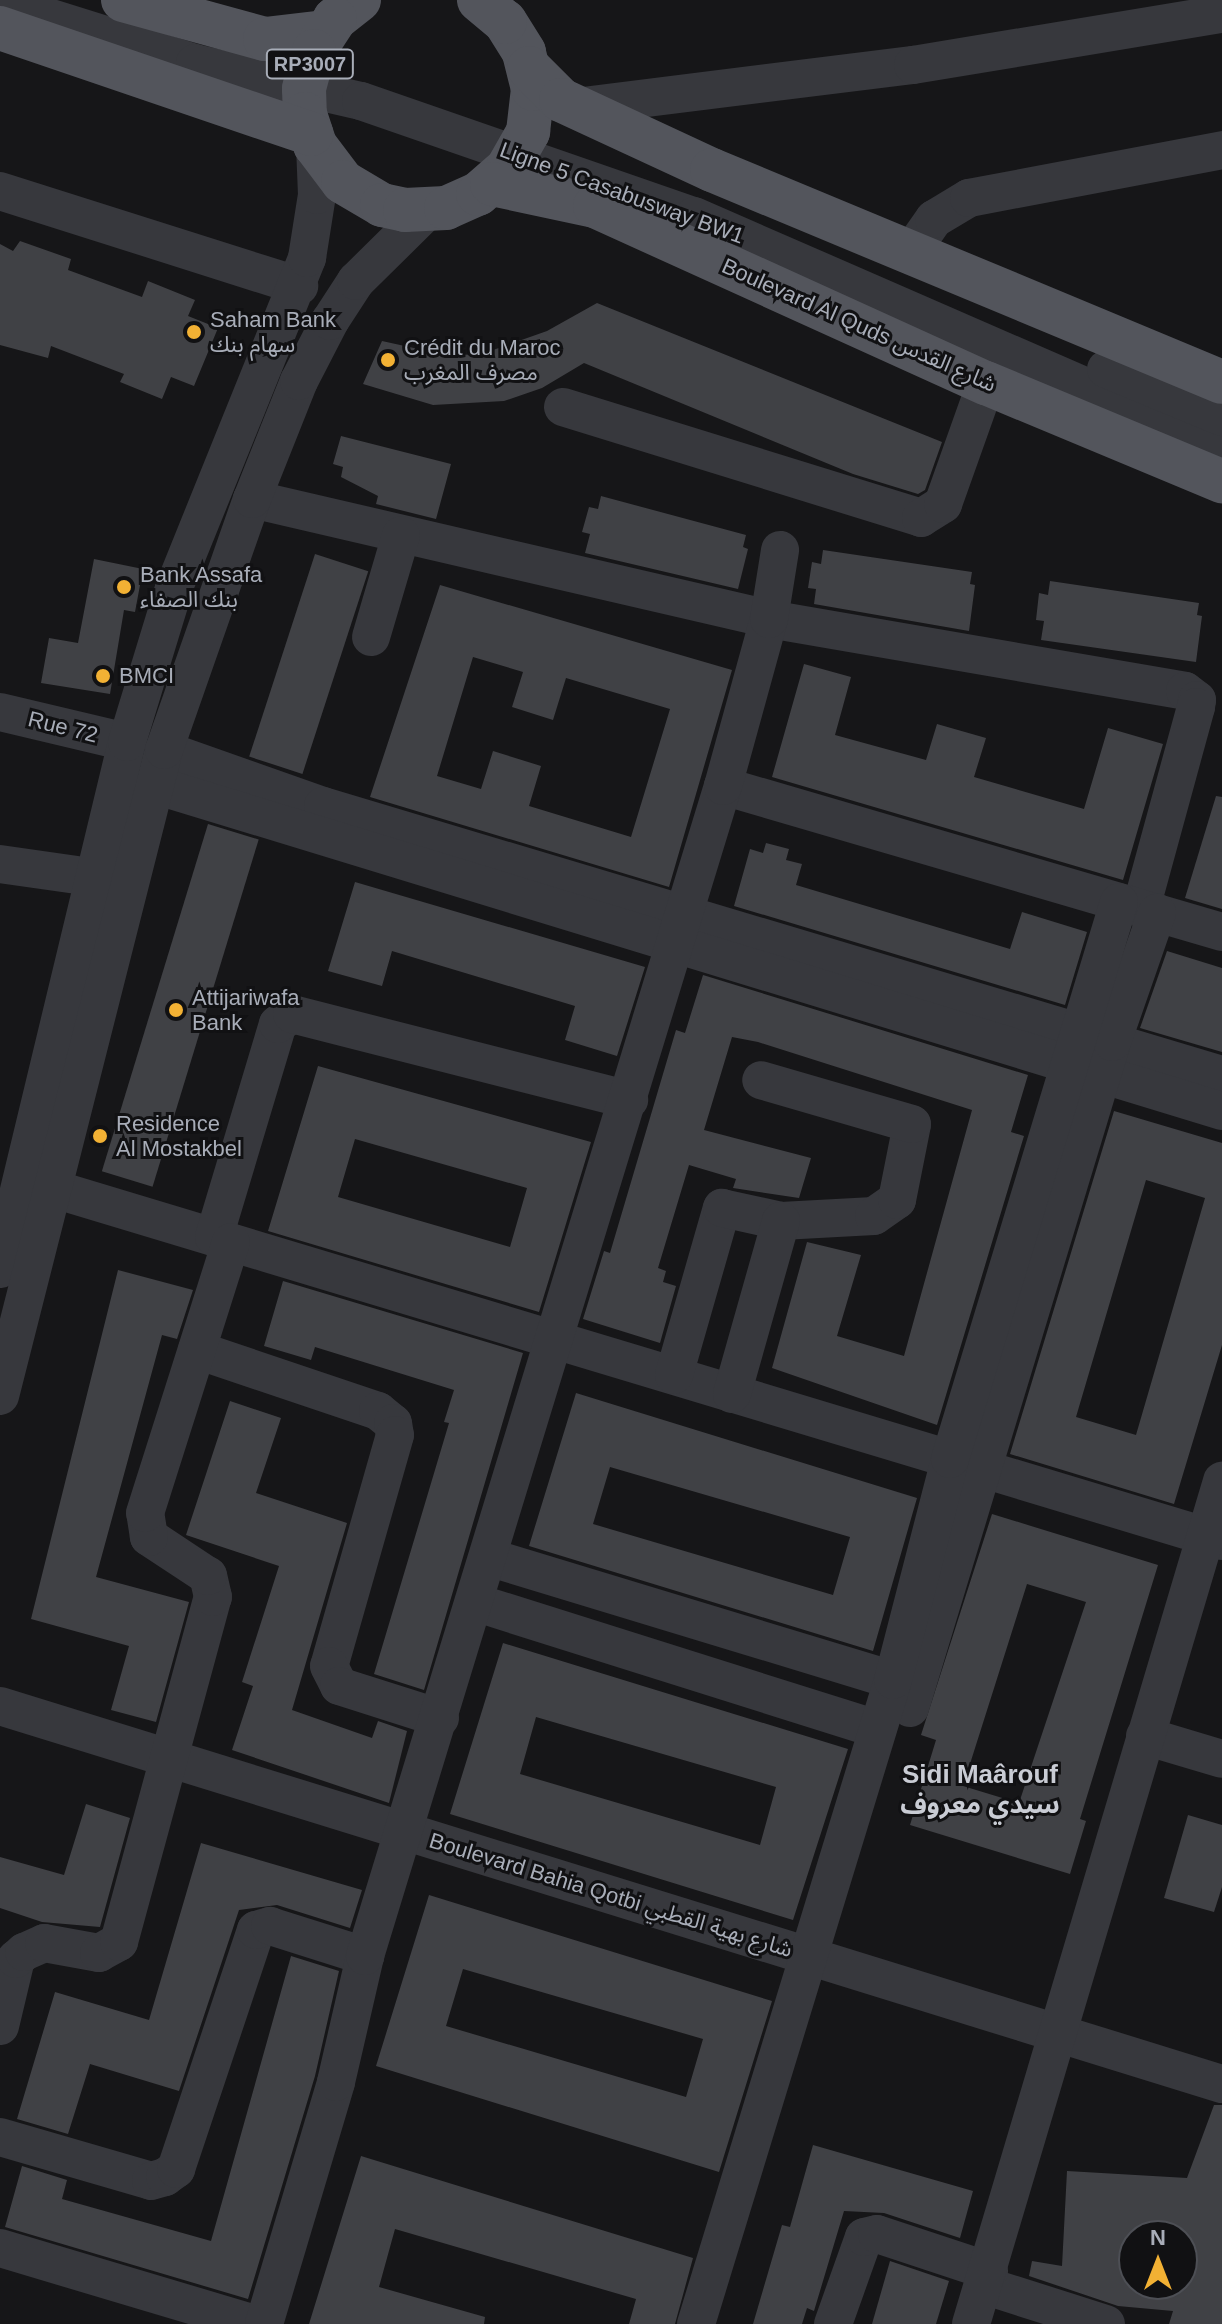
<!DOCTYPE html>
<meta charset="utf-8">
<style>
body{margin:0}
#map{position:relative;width:1222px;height:2324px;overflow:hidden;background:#161618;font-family:Helvetica,"Noto Sans Arabic",sans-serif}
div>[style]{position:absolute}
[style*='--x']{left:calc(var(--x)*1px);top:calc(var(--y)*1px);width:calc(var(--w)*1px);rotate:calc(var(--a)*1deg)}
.building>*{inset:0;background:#404145;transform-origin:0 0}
.minor>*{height:38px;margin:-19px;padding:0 19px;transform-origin:19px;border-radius:19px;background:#37383d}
.major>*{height:44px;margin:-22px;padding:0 22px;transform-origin:22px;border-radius:22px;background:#53555c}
.dots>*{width:22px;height:22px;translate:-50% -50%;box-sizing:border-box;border:4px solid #111113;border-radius:50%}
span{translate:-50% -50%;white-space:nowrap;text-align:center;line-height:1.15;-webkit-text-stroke:6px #111113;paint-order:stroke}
.shield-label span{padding:2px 6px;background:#111113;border:2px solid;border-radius:6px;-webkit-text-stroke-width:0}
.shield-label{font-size:20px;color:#a8adb8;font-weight:700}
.street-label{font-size:22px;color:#a8adb8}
.poi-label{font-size:22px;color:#a8adb8}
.left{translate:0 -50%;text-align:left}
.quarter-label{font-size:26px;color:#c9ccd4;font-weight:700}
.north{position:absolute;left:1118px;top:2220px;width:80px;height:80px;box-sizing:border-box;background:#111113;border:2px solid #4d4f55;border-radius:50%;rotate:0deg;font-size:22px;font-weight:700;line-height:32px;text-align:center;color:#a8adb8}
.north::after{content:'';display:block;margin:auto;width:28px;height:36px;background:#f2b134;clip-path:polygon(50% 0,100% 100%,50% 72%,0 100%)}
</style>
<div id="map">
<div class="building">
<i style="clip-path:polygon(20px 241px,71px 259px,68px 270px,142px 297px,148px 281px,195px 300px,188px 316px,218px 328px,194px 386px,171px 377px,162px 399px,120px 382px,124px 374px,51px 346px,48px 358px,0 345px,0 244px,13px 251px)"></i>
<i style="clip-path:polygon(597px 303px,942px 442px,925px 490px,918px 494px,853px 474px,584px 363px,542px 388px,504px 401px,433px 405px,363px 384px,382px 341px,441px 354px,479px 355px,547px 331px)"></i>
<i style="clip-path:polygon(341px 436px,451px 464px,436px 519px,376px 504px,378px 496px,341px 477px,343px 467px,333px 464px)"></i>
<i style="clip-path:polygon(601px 496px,746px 535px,743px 547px,748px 549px,738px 589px,585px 553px,590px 534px,582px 532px,589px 507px,598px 509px)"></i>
<i style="clip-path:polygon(823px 550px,972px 572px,970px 584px,975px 585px,969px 631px,814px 604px,816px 589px,808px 588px,812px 562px,821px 564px)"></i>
<i style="left:315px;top:554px;width:56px;height:213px;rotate:18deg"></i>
<i style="clip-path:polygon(94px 559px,143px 569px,135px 612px,124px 610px,110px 694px,41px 683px,49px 638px,78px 643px)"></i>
<i style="clip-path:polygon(1050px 581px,1199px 603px,1197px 615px,1202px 616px,1196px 662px,1041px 640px,1044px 621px,1036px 620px,1039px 593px,1048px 595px)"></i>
<i style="clip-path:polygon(evenodd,440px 585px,732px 670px,669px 887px,370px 797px,440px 585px,473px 657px,523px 672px,512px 707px,553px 720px,566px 678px,670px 709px,631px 837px,529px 806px,541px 766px,493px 751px,481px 789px,437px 776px,473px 657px)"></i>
<i style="clip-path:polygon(804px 664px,851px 677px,835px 735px,926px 760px,937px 724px,986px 738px,974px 777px,1084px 809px,1108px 728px,1163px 744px,1123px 880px,772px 777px)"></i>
<i style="clip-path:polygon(1216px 796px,1222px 797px,1222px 909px,1185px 898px)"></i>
<i style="left:208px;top:824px;width:53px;height:363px;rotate:17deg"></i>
<i style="clip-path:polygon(766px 843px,789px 849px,786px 860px,802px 864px,796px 885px,1010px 949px,1022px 912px,1087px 932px,1065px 1005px,734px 906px,750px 849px,763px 853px)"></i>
<i style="clip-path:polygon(355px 882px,645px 967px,617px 1056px,565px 1040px,575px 1006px,392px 951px,382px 986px,328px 971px)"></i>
<i style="clip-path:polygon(1167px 951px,1222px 968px,1222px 1052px,1140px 1028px)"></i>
<i style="clip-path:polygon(703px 975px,1028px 1075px,1011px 1132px,1024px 1136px,937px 1425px,772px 1368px,807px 1242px,861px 1255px,837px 1336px,904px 1356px,972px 1110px,758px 1042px,732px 1037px,704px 1130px,811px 1158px,799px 1198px,733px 1188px,736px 1179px,689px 1165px,658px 1268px,666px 1271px,663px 1282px,676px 1286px,660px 1343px,583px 1319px,604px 1251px,610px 1253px,676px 1030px,685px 1033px)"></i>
<i style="clip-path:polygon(evenodd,318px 1066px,591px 1142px,539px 1312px,268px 1231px,318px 1066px,355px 1139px,527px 1188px,510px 1247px,338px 1197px,355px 1139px)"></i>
<i style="clip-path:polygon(evenodd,1114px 1111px,1222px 1143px,1222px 1345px,1174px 1504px,1010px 1454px,1114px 1111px,1146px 1180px,1205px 1198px,1136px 1435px,1076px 1417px,1146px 1180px)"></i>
<i style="clip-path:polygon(118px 1270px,193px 1290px,177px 1339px,162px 1335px,96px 1577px,189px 1602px,156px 1722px,111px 1710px,129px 1646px,31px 1619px)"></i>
<i style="clip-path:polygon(283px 1281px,523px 1353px,424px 1690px,374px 1674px,449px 1423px,444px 1422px,454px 1390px,315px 1347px,311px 1360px,264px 1346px)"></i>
<i style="clip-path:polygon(evenodd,576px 1393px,917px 1498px,873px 1651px,529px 1546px,576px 1393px,610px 1467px,850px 1537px,833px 1595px,593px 1524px,610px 1467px)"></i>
<i style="clip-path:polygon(230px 1401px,281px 1418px,256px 1493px,347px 1523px,292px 1710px,372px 1738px,378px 1721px,407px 1731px,389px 1803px,232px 1750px,253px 1686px,242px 1682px,279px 1566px,186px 1535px)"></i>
<i style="clip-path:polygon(evenodd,992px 1514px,1158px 1565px,1080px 1819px,1086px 1821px,1070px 1874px,910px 1825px,936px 1740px,921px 1735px,992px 1514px,1027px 1584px,1086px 1602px,1019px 1803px,963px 1786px,1027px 1584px)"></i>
<i style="clip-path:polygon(evenodd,503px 1643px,848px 1749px,793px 1920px,450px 1814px,503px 1643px,536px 1717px,776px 1787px,760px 1845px,520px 1774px,536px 1717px)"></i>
<i style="clip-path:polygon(86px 1804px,130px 1818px,100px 1927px,42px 1922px,0 1908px,0 1857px,64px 1875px)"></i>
<i style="clip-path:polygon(1188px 1815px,1222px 1825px,1222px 1887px,1214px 1912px,1164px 1898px)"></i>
<i style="clip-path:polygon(201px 1843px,362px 1890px,350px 1928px,277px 1905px,239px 1910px,179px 2091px,90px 2064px,68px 2134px,17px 2119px,55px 1992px,149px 2020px)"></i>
<i style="clip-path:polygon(evenodd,429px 1895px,772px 2001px,719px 2172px,376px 2066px,429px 1895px,463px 1969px,703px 2039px,686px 2097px,446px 2026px,463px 1969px)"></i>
<i style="clip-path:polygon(291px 1956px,339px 1971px,315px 2076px,248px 2299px,5px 2227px,22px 2166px,67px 2180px,62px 2199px,211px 2241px)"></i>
<i style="clip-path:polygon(evenodd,1214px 2105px,1222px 2105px,1222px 2324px,1169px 2324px,1173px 2311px,1118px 2306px,1029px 2276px,1032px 2261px,1062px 2266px,1067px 2171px,1187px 2178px,1214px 2105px,1134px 2236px,1182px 2236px,1182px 2284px,1134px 2284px,1134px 2236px)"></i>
<i style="clip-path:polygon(813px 2145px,973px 2191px,960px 2238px,884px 2213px,844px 2211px,814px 2311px,807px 2308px,802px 2324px,753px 2324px,782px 2225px,790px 2227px)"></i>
<i style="clip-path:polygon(361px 2156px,693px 2258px,675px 2324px,629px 2324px,636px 2299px,395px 2229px,379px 2287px,485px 2317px,484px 2324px,309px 2324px)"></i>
<i style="clip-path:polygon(890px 2261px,949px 2281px,936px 2324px,872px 2324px)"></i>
</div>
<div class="minor">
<i style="--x:0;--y:2;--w:204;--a:17.4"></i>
<i style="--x:195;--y:63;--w:170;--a:12.9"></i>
<i style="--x:361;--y:101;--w:352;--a:19.1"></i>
<i style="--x:694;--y:216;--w:576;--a:23.54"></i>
<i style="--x:575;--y:107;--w:341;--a:-7.1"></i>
<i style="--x:913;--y:65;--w:313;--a:-9.4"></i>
<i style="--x:0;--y:191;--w:314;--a:17.6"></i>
<i style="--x:913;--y:249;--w:37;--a:-55"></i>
<i style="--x:934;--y:219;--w:41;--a:-31"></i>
<i style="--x:969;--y:198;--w:258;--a:-10.7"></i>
<i style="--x:1106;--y:369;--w:126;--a:22.5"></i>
<i style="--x:563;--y:407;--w:375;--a:17.2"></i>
<i style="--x:921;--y:518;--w:26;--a:-32"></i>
<i style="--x:943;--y:504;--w:128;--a:-70.4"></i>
<i style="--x:252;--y:499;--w:531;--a:13.07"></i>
<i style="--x:769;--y:619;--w:422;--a:9.8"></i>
<i style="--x:1185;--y:691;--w:15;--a:37"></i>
<i style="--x:1197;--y:700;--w:7;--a:98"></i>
<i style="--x:1196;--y:707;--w:208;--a:105.3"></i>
<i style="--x:371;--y:637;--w:106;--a:-73.6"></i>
<i style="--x:0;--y:712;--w:130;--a:13.3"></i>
<i style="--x:164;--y:750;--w:169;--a:19.4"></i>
<i style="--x:323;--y:806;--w:938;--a:16.66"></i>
<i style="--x:155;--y:785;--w:1116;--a:16.99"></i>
<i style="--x:723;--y:786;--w:520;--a:16.31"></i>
<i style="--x:0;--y:864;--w:99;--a:8.1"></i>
<i style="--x:54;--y:1189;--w:1220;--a:16.77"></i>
<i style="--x:214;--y:1237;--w:222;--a:-73.3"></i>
<i style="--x:278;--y:1024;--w:17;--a:-36"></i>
<i style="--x:292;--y:1014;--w:348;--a:14.3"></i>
<i style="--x:0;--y:1269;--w:542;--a:-76.45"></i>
<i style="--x:127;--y:742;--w:164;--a:-73"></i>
<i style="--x:175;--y:585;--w:353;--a:-68"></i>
<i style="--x:307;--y:258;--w:64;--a:-81"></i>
<i style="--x:317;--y:195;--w:50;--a:-92.3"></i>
<i style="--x:197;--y:1350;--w:191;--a:18.6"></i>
<i style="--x:378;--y:1411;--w:19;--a:39"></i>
<i style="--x:393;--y:1423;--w:12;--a:81"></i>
<i style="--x:395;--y:1435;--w:240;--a:105.9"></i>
<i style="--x:329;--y:1666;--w:22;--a:63"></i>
<i style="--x:339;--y:1686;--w:106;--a:17.6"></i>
<i style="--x:674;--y:1375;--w:174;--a:-74"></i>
<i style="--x:722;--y:1208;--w:60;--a:12.4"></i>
<i style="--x:781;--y:1221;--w:93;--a:-3.1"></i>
<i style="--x:874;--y:1216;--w:28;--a:-35"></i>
<i style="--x:897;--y:1200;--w:77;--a:-78.8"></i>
<i style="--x:912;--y:1124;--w:157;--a:-163.8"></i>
<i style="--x:732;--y:1394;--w:180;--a:-74.2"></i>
<i style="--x:0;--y:1396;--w:666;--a:-75.76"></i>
<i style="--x:164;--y:750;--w:266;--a:-70.7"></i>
<i style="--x:252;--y:499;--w:127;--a:-68.3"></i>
<i style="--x:299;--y:381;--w:68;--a:-62.7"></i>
<i style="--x:330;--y:321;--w:48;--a:-57"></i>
<i style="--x:356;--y:281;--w:101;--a:-44.6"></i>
<i style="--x:488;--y:1557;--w:423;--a:16.9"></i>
<i style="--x:474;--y:1602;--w:423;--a:17.5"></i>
<i style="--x:0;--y:1706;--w:1279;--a:17.19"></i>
<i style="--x:910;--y:1708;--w:696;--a:-73.13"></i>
<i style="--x:1112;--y:1042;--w:137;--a:-70.8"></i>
<i style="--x:1145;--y:1736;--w:80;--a:16.6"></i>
<i style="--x:0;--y:2026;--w:69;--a:-76.6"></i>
<i style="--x:16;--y:1959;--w:11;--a:-41"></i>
<i style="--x:24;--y:1952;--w:22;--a:-24"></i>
<i style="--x:44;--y:1943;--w:56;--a:10.3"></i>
<i style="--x:99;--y:1953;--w:23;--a:-29"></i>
<i style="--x:119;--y:1942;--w:358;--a:-74.8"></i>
<i style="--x:213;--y:1597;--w:22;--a:-103"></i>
<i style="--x:208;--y:1576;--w:71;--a:-146.5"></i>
<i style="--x:149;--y:1537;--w:24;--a:-99"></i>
<i style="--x:145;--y:1513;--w:284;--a:-72.4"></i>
<i style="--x:0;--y:2137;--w:157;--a:16.2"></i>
<i style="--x:151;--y:2181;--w:15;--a:-16"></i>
<i style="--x:165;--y:2177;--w:14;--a:-36"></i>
<i style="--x:176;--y:2169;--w:252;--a:-71.5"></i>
<i style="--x:256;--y:1930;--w:15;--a:-16"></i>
<i style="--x:270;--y:1926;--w:100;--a:17.5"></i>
<i style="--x:0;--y:2248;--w:266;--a:16.6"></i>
<i style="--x:983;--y:2285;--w:129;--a:17.6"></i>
<i style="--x:264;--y:2324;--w:252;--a:-73.4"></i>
<i style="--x:336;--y:2082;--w:129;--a:-77"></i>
<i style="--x:365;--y:1956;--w:1224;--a:-72.99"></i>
<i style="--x:723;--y:786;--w:173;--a:-74.6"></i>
<i style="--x:769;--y:619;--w:70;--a:-80.9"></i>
<i style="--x:696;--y:2324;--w:673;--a:-72.99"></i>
<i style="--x:893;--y:1680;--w:228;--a:-75.5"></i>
<i style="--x:950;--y:1459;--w:582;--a:-73.12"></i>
<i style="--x:833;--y:2324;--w:92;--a:-70.4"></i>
<i style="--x:864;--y:2237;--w:13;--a:-13"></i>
<i style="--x:877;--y:2234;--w:118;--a:18.3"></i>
<i style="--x:971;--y:2324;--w:880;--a:-73.42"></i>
</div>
<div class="major">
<i style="--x:123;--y:0;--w:147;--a:15.4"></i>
<i style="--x:265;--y:39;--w:60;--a:-6.7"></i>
<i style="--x:359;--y:0;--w:31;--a:142"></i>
<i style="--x:335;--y:19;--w:38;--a:123"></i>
<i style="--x:314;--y:51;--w:39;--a:105"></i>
<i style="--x:304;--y:89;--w:25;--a:88"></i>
<i style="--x:305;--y:114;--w:33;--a:72"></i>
<i style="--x:315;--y:145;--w:46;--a:52.9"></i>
<i style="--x:343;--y:182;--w:45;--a:30.5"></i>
<i style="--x:382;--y:205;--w:24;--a:12"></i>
<i style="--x:405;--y:210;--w:41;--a:-2.8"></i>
<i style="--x:446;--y:208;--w:35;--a:-24"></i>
<i style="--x:478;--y:194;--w:38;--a:-41"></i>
<i style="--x:507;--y:169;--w:43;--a:-60.4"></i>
<i style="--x:528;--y:132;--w:43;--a:-83.4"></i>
<i style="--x:533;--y:89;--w:38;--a:-104"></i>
<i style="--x:524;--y:52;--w:36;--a:-122"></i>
<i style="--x:505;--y:22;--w:34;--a:-140"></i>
<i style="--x:0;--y:28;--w:329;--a:18.8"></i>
<i style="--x:529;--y:68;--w:45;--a:45"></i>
<i style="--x:561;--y:100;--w:166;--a:24.9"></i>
<i style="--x:712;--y:170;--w:552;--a:22.57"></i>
<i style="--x:492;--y:184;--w:105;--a:12.1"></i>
<i style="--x:595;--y:206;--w:429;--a:24.4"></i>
<i style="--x:986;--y:383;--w:256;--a:22.6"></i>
</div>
<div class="dots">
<i style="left:194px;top:332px;background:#f2b134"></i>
<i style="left:388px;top:360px;background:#f2b134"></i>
<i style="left:124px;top:587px;background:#f2b134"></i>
<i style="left:103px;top:676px;background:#f2b134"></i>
<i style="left:176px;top:1010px;background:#f2b134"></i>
<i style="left:100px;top:1136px;background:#f2b134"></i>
</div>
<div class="shield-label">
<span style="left:310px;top:64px">RP3007</span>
</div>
<div class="street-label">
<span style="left:622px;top:193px;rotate:20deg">Ligne 5 Casabusway BW1</span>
<span style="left:859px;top:325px;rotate:24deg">Boulevard Al Quds شارع القدس</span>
<span style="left:63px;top:727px;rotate:14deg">Rue 72</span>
<span style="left:611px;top:1895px;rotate:17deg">Boulevard Bahia Qotbi شارع بهية القطبي</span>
</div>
<div class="poi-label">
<span class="left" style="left:210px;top:332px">Saham Bank<br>سهام بنك</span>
<span class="left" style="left:404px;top:360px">Crédit du Maroc<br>مصرف المغرب</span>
<span class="left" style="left:140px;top:587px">Bank Assafa<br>بنك الصفاء</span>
<span class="left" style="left:119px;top:676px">BMCI</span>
<span class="left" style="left:192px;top:1010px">Attijariwafa<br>Bank</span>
<span class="left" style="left:116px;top:1136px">Residence<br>Al Mostakbel</span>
</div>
<div class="quarter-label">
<span style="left:980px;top:1790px">Sidi Maârouf<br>سيدي معروف</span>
</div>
<div class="north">N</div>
</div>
